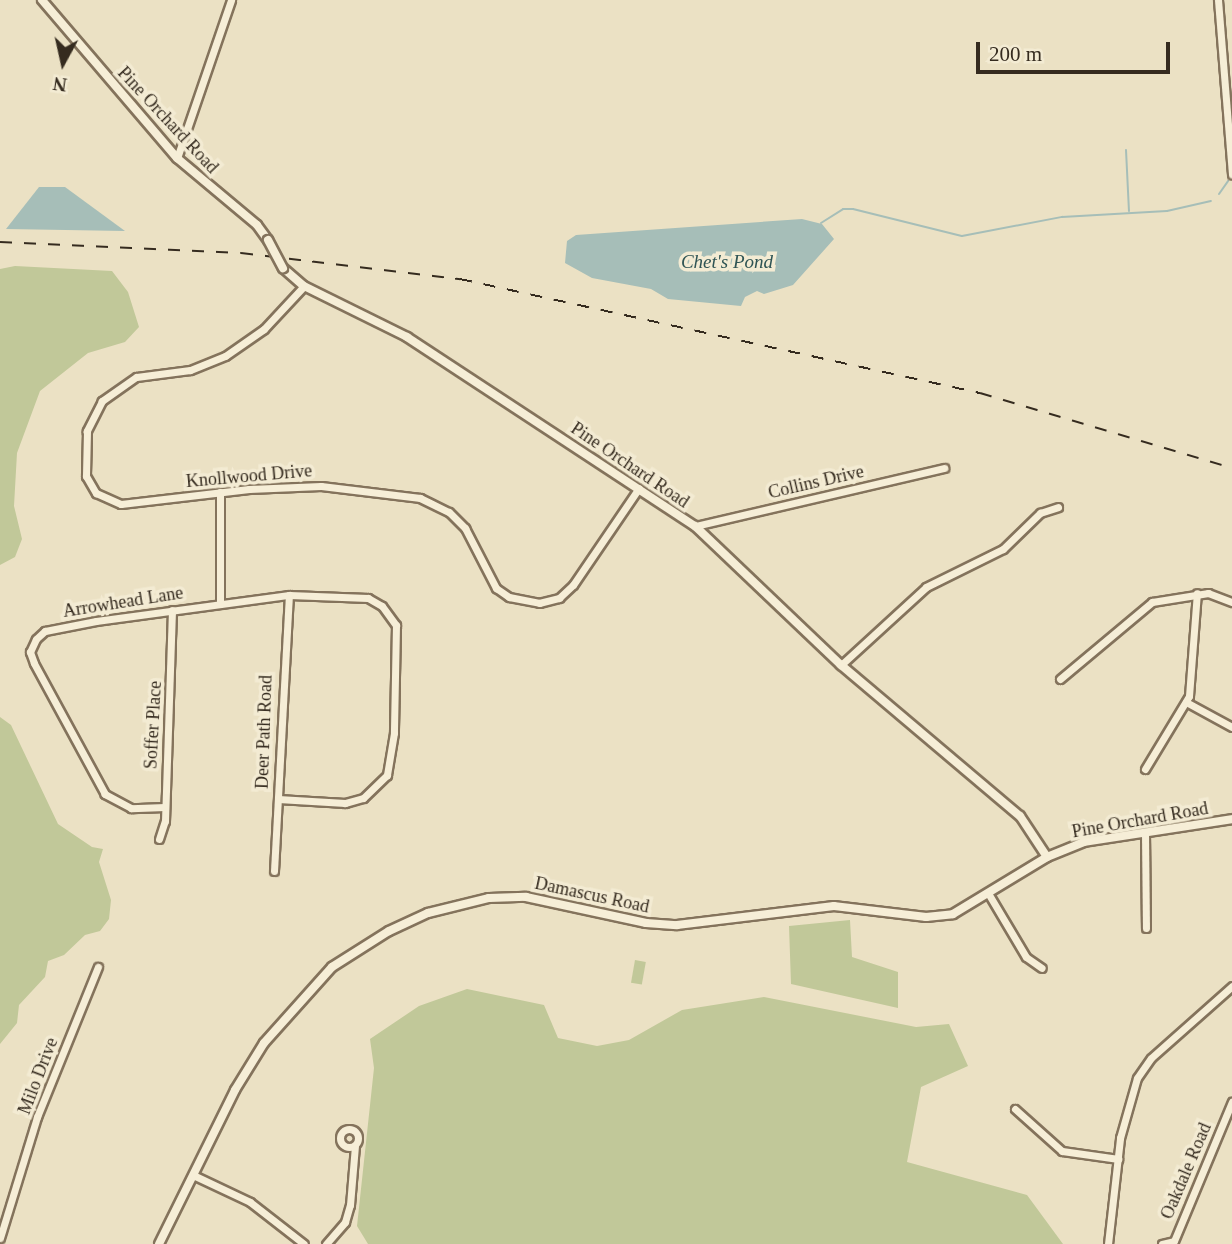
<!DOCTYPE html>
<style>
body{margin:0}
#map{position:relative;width:1232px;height:1244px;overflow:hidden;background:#ebe1c4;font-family:Georgia,serif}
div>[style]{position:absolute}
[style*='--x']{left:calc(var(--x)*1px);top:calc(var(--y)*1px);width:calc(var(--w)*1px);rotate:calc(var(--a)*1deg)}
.green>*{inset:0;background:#c1c899;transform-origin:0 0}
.water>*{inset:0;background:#a6beb8}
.stream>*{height:2px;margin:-1px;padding:0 1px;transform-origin:1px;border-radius:1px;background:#a6beb8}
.roads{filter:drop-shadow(2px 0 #84735c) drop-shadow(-2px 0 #84735c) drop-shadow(0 2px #84735c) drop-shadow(0 -2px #84735c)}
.minor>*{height:7px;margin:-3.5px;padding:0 3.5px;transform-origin:3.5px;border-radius:3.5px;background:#f6eed7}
.minor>.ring{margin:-3.5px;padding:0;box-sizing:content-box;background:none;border:7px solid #f6eed7;border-radius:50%}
.tertiary>*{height:8px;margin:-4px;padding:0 4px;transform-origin:4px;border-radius:4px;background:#f6eed7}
.rail>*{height:2px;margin-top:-1px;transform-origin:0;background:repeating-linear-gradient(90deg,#352b1f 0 12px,transparent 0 24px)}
.bridges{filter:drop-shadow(2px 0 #84735c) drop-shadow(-2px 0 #84735c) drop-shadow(0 2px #84735c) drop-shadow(0 -2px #84735c)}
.tertiary-bridge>*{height:8px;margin:-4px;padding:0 4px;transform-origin:4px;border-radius:4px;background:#f6eed7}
span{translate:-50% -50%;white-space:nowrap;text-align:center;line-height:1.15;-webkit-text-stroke:7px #f3ebd3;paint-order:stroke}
.street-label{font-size:18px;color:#352b1f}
.water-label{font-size:19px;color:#2f5454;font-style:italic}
.north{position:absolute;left:28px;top:28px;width:70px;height:70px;-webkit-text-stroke:5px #f3ebd3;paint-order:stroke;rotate:188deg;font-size:19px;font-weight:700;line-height:28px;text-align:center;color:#352b1f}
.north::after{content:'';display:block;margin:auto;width:24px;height:32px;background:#352b1f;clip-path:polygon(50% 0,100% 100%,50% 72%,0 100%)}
.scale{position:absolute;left:976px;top:42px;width:194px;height:32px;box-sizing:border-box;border:4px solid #352b1f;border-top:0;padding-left:9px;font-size:21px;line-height:24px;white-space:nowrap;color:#352b1f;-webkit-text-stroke:5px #f3ebd3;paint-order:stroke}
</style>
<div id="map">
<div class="green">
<i style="clip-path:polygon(15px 266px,112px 271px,128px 292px,139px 327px,125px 342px,88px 353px,40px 391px,17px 453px,14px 506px,22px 539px,15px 557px,0 565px,0 269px)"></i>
<i style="clip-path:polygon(0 717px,11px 725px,58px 824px,92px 847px,103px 849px,99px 862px,111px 900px,109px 919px,100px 931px,85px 935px,64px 955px,48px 961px,45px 977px,19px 1005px,17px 1023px,0 1044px)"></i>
<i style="clip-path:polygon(850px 920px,852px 957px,898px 972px,898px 1008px,791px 984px,789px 926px)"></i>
<i style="left:635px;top:960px;width:11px;height:23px;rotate:10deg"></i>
<i style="clip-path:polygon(467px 989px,544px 1005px,558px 1038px,597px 1046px,629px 1040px,682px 1010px,764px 997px,916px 1027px,949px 1024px,968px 1066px,921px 1087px,907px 1162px,1027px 1195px,1063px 1244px,368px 1244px,357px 1226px,374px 1068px,370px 1039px,419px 1006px)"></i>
</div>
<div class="water">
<i style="clip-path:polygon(39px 187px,65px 187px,125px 231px,6px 229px)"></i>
<i style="clip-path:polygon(802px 219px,822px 224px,834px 239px,793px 285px,764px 294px,757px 291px,745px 297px,741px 306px,668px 299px,651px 289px,592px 278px,565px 263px,567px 241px,576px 235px)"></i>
</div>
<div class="stream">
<i style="--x:1126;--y:150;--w:61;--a:87.2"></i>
<i style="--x:1219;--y:194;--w:16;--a:-55"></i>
<i style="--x:821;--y:223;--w:26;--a:-32"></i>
<i style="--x:843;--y:209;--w:10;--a:0"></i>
<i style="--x:853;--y:209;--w:112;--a:13.9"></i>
<i style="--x:962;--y:236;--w:102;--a:-10.8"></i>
<i style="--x:1062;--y:217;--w:105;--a:-3.3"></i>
<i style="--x:1167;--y:211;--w:45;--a:-12.8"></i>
</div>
<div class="roads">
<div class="minor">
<i style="--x:1218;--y:0;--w:175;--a:85.4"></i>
<i style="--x:177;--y:158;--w:167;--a:-71.1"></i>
<i style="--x:304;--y:286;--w:59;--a:132.9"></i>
<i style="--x:264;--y:329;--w:47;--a:145.3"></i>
<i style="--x:225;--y:356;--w:38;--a:158"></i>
<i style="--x:190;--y:370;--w:54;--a:172.6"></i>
<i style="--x:136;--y:377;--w:42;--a:144.8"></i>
<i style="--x:102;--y:401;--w:34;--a:117"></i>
<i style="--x:87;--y:431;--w:45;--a:91.3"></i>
<i style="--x:86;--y:476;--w:20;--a:60"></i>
<i style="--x:96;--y:493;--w:27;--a:24"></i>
<i style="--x:121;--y:504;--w:129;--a:-6.7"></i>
<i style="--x:249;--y:489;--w:72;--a:-2.4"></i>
<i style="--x:321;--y:486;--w:100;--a:6.9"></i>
<i style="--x:420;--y:498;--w:32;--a:26"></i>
<i style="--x:449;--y:512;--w:23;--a:45"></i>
<i style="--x:465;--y:528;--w:68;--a:62.7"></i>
<i style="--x:496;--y:588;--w:16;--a:35"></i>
<i style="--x:509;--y:597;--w:31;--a:11"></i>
<i style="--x:539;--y:603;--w:21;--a:-14"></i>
<i style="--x:559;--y:598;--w:19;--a:-43"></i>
<i style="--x:573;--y:585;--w:117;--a:-55.8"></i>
<i style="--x:220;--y:492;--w:112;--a:90"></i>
<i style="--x:695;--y:526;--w:256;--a:-13.1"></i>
<i style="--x:841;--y:665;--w:115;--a:-42.5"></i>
<i style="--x:926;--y:587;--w:86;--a:-26.3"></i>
<i style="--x:1003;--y:549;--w:52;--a:-44.2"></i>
<i style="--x:1040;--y:513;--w:19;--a:-18"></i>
<i style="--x:1060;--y:679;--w:120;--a:-39.9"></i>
<i style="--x:1152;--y:602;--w:57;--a:-9.1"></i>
<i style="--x:1208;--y:593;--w:26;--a:21"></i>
<i style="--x:1186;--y:702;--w:52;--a:28.5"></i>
<i style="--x:1145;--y:769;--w:85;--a:-58.9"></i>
<i style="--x:1189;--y:696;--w:103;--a:-85.6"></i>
<i style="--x:165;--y:807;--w:34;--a:178"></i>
<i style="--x:131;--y:808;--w:30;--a:-152"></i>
<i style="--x:105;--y:794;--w:149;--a:-118.5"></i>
<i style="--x:34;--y:663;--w:12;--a:-110"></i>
<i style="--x:30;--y:652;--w:14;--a:-65"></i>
<i style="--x:36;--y:639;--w:12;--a:-42"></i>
<i style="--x:45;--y:631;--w:52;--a:-11.1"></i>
<i style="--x:96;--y:621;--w:195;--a:-7.7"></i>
<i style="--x:289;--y:595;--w:79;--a:2.2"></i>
<i style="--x:368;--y:598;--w:16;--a:30"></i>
<i style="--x:382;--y:606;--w:24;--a:54"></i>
<i style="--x:396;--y:625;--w:108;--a:91.1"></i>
<i style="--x:394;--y:733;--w:43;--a:99.5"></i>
<i style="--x:387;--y:775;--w:33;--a:136"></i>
<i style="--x:363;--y:798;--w:19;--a:164"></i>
<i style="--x:345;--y:803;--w:67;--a:-176.6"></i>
<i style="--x:1145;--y:834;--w:94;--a:89.4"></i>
<i style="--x:159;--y:839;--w:19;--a:-72"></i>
<i style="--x:165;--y:821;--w:211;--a:-88.1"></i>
<i style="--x:274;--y:871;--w:276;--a:-86.9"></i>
<i style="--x:988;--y:893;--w:74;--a:59.3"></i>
<i style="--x:1026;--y:957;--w:19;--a:35"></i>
<i style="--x:1015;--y:1109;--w:63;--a:41.8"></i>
<i style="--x:1062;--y:1151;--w:57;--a:8.1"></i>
<i class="ring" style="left:340px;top:1129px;width:11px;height:11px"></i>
<i style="--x:193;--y:1175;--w:63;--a:25.3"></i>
<i style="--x:250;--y:1202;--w:68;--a:37.9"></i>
<i style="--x:0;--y:1238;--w:127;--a:-73"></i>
<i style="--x:37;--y:1117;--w:162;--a:-67.9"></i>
<i style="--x:326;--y:1244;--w:29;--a:-49"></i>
<i style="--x:345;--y:1222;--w:18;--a:-74"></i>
<i style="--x:350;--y:1205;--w:59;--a:-85.2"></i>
<i style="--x:1108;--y:1244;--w:107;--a:-83.5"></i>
<i style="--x:1120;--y:1138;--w:62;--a:-74.2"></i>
<i style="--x:1137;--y:1078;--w:24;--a:-55"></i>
<i style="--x:1151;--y:1058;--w:108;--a:-41.6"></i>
<i style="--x:1162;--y:1244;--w:12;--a:-14"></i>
<i style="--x:1174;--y:1241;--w:151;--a:-67.4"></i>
</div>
<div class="tertiary">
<i style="--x:42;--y:0;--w:208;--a:49.5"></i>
<i style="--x:177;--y:158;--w:104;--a:39.9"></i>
<i style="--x:257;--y:225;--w:19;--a:54"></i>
<i style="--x:283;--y:268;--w:28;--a:41"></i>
<i style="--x:304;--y:286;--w:115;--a:26.3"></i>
<i style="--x:407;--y:337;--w:344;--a:33.3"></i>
<i style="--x:695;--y:526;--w:202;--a:43.6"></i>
<i style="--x:841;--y:665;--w:234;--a:40.2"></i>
<i style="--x:1020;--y:816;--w:49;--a:56.6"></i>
<i style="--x:159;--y:1244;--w:172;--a:-63.7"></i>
<i style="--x:235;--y:1090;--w:55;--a:-58.3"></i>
<i style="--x:264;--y:1043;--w:102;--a:-48.2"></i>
<i style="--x:332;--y:967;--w:67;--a:-32.3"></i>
<i style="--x:389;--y:931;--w:43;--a:-24.8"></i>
<i style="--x:428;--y:913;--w:63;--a:-13.8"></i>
<i style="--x:489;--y:898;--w:37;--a:-2"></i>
<i style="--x:526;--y:897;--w:123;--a:12.2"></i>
<i style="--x:646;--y:923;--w:31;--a:4"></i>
<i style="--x:677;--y:925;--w:158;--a:-6.9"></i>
<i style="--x:834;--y:906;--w:93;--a:6.8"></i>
<i style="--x:926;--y:917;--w:27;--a:-6"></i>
<i style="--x:953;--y:914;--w:110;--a:-31.2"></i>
<i style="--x:1047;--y:857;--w:40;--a:-22"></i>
<i style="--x:1084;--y:842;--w:150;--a:-8.8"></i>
</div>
</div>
<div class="rail">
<i style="--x:0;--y:242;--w:241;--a:2.6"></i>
<i style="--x:241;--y:253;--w:221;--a:6.8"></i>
<i style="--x:460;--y:279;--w:532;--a:12.37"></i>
<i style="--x:980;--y:393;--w:263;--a:16.6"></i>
</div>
<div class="bridges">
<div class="tertiary-bridge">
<i style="--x:268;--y:240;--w:32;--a:62"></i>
</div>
</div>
<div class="street-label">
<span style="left:168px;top:120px;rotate:47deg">Pine Orchard Road</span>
<span style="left:630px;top:465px;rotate:34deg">Pine Orchard Road</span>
<span style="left:249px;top:476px;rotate:-5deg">Knollwood Drive</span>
<span style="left:816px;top:482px;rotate:-13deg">Collins Drive</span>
<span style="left:123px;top:602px;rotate:-9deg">Arrowhead Lane</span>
<span style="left:153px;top:725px;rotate:-87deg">Soffer Place</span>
<span style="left:264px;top:732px;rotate:-88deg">Deer Path Road</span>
<span style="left:1140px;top:820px;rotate:-10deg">Pine Orchard Road</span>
<span style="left:592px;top:895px;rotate:12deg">Damascus Road</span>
<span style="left:38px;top:1076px;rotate:-69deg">Milo Drive</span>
<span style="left:1186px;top:1171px;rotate:-67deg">Oakdale Road</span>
</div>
<div class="water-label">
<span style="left:727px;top:262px">Chet's Pond</span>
</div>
<div class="north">N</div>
<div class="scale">200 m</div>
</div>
